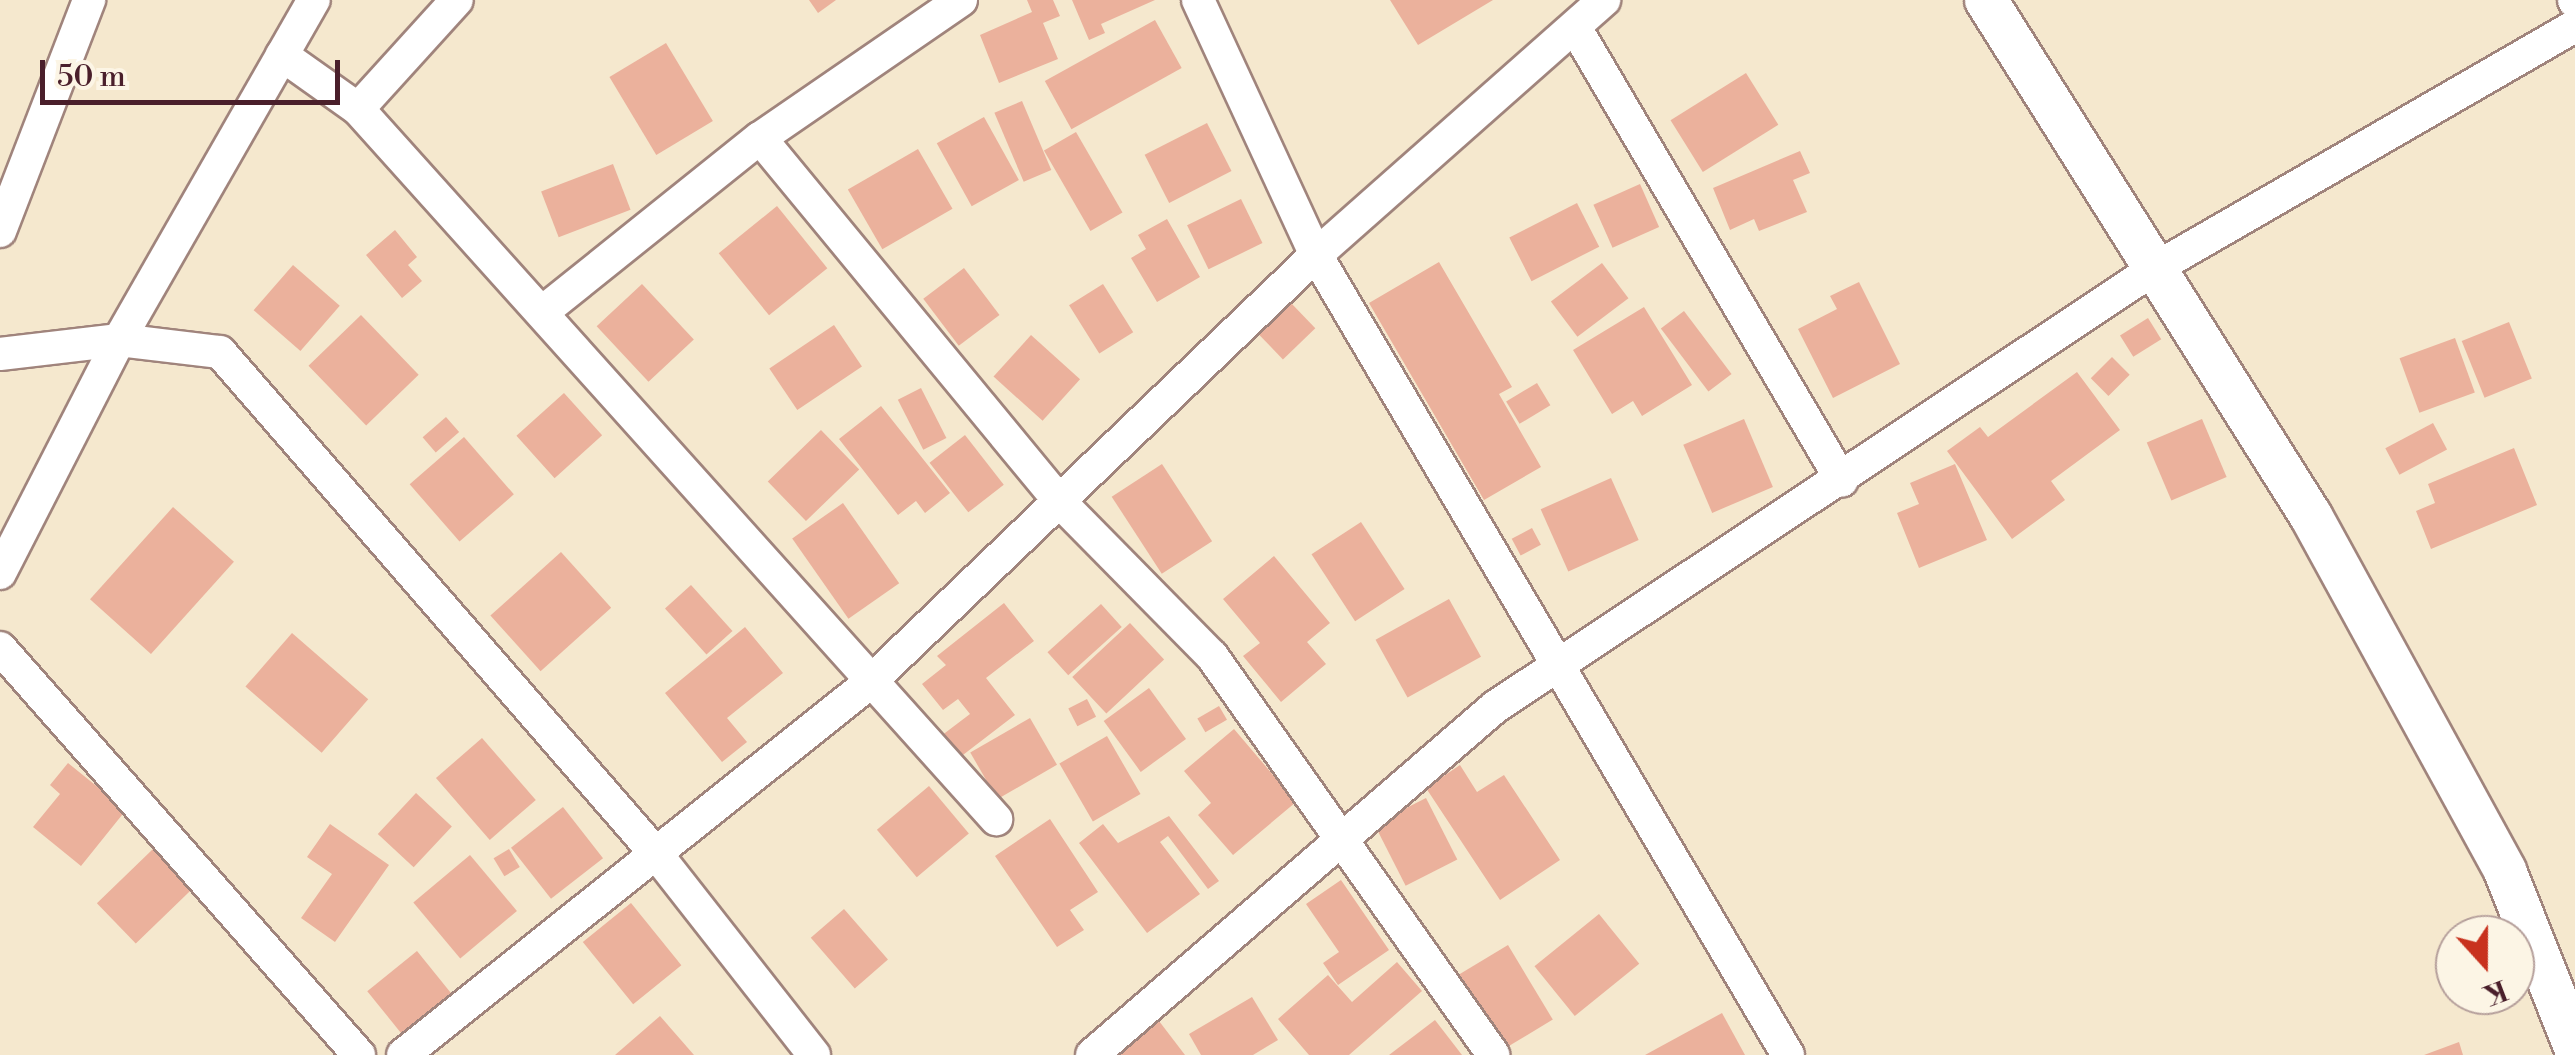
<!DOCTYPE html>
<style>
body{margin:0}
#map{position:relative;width:2575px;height:1055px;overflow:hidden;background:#f5e8ce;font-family:"Libre Bodoni",serif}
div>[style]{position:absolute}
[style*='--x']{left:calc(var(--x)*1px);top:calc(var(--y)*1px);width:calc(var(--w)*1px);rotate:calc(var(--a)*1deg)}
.building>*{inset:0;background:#ebb19c;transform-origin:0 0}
.roads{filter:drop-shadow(2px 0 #a0847c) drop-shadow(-2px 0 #a0847c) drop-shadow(0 2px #a0847c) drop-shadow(0 -2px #a0847c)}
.minor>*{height:32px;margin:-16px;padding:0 16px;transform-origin:16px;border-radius:16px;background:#fff}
.tertiary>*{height:42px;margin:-21px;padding:0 21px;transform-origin:21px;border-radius:21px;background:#fff}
span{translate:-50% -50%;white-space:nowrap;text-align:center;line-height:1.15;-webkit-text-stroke:8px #fcf5e5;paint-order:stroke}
.north{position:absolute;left:2435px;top:915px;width:100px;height:100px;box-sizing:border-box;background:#fcf5e5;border:2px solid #b59f9b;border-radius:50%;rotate:159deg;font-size:28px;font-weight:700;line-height:40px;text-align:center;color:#4a1f2b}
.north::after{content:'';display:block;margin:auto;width:35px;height:45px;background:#c8321e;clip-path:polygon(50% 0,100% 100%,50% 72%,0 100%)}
.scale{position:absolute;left:40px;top:60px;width:300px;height:45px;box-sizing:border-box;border:5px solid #4a1f2b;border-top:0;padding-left:12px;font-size:30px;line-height:35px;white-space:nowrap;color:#4a1f2b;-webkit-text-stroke:8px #fcf5e5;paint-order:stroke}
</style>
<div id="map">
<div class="building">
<i style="clip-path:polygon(809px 0,836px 0,818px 13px)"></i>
<i style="clip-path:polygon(1027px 0,1053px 0,1060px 16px,1043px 23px,1058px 59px,999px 83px,980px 35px,1032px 12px)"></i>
<i style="clip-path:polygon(1072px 0,1155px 0,1101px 24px,1105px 33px,1089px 40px)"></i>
<i style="clip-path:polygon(1390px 0,1493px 0,1418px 45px)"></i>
<i style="left:1155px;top:20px;width:55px;height:126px;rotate:61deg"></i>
<i style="left:666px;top:43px;width:91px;height:66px;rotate:59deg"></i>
<i style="left:1746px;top:73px;width:61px;height:89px;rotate:58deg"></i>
<i style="left:1022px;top:101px;width:75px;height:30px;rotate:67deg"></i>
<i style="left:984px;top:117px;width:72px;height:54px;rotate:61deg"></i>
<i style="left:1207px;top:123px;width:54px;height:70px;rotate:63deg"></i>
<i style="left:1076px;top:132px;width:93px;height:37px;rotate:60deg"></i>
<i style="left:918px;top:149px;width:69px;height:81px;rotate:60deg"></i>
<i style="clip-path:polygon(1800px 151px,1810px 173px,1793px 180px,1807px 212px,1759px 231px,1754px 219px,1730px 230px,1713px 188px)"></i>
<i style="left:613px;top:164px;width:49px;height:77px;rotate:69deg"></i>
<i style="left:1640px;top:184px;width:47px;height:51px;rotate:66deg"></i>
<i style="left:1241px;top:199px;width:49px;height:60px;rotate:64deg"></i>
<i style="left:1577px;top:203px;width:49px;height:76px;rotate:63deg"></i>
<i style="left:777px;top:206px;width:80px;height:75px;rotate:51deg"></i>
<i style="clip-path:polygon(1167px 219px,1200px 277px,1157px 302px,1131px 258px,1146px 249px,1138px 235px)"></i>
<i style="clip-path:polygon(395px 230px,417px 257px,408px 265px,422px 281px,402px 298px,366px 255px)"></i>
<i style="clip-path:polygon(1439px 262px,1512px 387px,1499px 394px,1541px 467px,1484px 500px,1369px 303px)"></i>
<i style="left:1602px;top:263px;width:44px;height:64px;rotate:53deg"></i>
<i style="left:293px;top:265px;width:62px;height:60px;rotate:41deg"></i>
<i style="left:964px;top:268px;width:59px;height:51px;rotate:53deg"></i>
<i style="clip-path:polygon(1859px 282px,1900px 364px,1833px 398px,1798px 329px,1837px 309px,1830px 296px)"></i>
<i style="left:642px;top:284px;width:76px;height:62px;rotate:47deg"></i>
<i style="left:1103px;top:284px;width:57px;height:40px;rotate:58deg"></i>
<i style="left:1291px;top:303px;width:35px;height:45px;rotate:46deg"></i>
<i style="clip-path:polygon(1644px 307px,1692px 385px,1642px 416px,1633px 401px,1612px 414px,1573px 350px)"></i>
<i style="left:1684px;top:311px;width:79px;height:29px;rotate:53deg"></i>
<i style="left:361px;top:315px;width:83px;height:73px;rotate:46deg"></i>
<i style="left:2148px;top:318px;width:25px;height:33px;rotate:58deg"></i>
<i style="left:2509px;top:322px;width:61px;height:51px;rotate:68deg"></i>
<i style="left:834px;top:325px;width:50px;height:78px;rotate:56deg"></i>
<i style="left:1031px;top:335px;width:66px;height:56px;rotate:42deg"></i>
<i style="left:2455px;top:338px;width:58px;height:59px;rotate:70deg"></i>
<i style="left:2112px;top:357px;width:25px;height:30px;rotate:45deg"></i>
<i style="clip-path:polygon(2077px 372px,2120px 430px,2051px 481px,2065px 500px,2012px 539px,1947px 451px,1980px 427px,1988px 437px)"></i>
<i style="left:1537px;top:383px;width:26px;height:36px;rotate:59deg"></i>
<i style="left:921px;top:388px;width:56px;height:26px;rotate:63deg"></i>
<i style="left:564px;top:393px;width:57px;height:64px;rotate:48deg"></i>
<i style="clip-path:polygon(881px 406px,950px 493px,925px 513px,916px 501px,898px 515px,839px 439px)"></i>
<i style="left:446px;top:417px;width:20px;height:31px;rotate:49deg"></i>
<i style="left:1744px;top:419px;width:74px;height:66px;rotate:67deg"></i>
<i style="left:2202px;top:419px;width:63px;height:60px;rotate:67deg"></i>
<i style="left:2433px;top:423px;width:30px;height:54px;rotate:62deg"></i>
<i style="left:821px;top:430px;width:55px;height:74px;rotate:46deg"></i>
<i style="left:965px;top:435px;width:63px;height:45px;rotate:52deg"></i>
<i style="left:464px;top:437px;width:76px;height:72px;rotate:49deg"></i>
<i style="clip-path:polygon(2514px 448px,2537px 505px,2431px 549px,2416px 511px,2435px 503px,2428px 484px)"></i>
<i style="left:1162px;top:464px;width:92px;height:60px;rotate:57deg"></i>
<i style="clip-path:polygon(1955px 464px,1987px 540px,1919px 568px,1897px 513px,1919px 504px,1910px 483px)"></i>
<i style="left:1611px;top:478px;width:68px;height:77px;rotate:66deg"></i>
<i style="left:843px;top:503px;width:98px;height:62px;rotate:55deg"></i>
<i style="left:173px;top:507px;width:82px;height:124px;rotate:42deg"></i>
<i style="left:1361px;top:522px;width:80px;height:59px;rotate:57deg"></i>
<i style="left:1532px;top:528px;width:19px;height:23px;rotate:62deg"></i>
<i style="left:561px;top:552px;width:75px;height:95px;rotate:48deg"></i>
<i style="clip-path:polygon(1274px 556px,1330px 623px,1307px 642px,1326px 664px,1281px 702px,1243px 656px,1260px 643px,1223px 599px)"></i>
<i style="left:691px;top:585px;width:62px;height:35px;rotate:48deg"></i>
<i style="left:1449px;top:599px;width:66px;height:84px;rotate:61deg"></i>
<i style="clip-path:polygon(1004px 603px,1034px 641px,986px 678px,1015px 715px,959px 758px,941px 736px,970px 714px,958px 699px,943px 710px,922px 684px,946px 665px,937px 656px)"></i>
<i style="left:1101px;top:604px;width:31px;height:72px;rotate:48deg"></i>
<i style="left:1130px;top:623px;width:50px;height:79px;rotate:47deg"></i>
<i style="clip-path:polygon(745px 627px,783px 673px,727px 718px,747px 742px,722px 762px,665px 693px)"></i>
<i style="left:292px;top:633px;width:101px;height:71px;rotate:41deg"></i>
<i style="left:1149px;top:688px;width:63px;height:56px;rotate:54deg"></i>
<i style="left:1087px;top:699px;width:20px;height:21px;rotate:63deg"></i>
<i style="left:1219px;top:706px;width:16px;height:25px;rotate:60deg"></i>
<i style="left:1030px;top:718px;width:54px;height:69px;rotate:60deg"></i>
<i style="clip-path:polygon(1234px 729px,1296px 802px,1233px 855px,1198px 815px,1211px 803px,1184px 771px)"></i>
<i style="left:1107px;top:736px;width:67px;height:55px;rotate:60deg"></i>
<i style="left:482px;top:738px;width:82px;height:61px;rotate:49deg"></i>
<i style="clip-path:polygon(68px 763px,126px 810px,81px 866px,33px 827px,60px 794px,50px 785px)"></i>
<i style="clip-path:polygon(1460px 765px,1477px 792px,1504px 775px,1560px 860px,1500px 900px,1426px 788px)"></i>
<i style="left:929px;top:786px;width:62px;height:68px;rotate:50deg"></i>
<i style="left:416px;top:793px;width:49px;height:56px;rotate:43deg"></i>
<i style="left:1426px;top:798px;width:69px;height:58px;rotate:63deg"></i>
<i style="left:563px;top:807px;width:65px;height:66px;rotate:52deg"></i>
<i style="clip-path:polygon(1169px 816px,1219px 881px,1208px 889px,1168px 836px,1160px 842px,1200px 894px,1147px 933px,1079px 843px,1103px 824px,1118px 843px)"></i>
<i style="clip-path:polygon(1050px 819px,1098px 892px,1070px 910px,1084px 930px,1057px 947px,995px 856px)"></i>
<i style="clip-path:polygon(330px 824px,389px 865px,335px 942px,301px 918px,332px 874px,307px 857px)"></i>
<i style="left:153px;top:849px;width:56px;height:78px;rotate:46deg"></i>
<i style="left:509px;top:849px;width:21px;height:18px;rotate:59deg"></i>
<i style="left:470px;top:855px;width:73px;height:74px;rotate:50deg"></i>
<i style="clip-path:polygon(1341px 880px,1389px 950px,1338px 985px,1323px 963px,1339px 952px,1306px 904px)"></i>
<i style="left:631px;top:903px;width:80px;height:62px;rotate:51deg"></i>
<i style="left:844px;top:909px;width:67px;height:44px;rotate:49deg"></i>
<i style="left:1599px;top:914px;width:64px;height:83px;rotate:51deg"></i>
<i style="left:1508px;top:945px;width:87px;height:61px;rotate:59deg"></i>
<i style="left:417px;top:951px;width:60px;height:64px;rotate:51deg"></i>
<i style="clip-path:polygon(1397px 962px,1422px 991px,1349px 1055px,1309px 1055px,1278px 1019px,1328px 975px,1352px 1002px)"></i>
<i style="clip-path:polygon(1252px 997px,1278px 1040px,1253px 1055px,1201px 1055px,1189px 1034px)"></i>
<i style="clip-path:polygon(1722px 1013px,1745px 1055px,1645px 1055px)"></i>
<i style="clip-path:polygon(660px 1016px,694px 1055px,615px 1055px)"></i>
<i style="clip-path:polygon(1435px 1020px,1462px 1055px,1389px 1055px)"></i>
<i style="clip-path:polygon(1159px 1021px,1185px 1055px,1116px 1055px)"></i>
<i style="clip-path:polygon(2459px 1042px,2463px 1055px,2424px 1055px)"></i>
</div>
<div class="roads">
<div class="minor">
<i style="--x:961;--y:0;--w:244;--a:145.5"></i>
<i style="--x:760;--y:138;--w:470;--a:50.5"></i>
<i style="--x:1059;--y:501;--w:218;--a:45.4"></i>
<i style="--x:1212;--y:656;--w:488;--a:54.8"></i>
<i style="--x:1198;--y:0;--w:281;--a:65.2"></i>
<i style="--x:1316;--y:255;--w:929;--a:59.46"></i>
<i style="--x:2574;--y:0;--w:2;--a:63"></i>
<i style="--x:1576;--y:29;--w:524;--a:59.52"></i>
<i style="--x:282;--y:55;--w:93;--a:35.4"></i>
<i style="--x:358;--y:109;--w:955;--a:48.06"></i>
<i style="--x:358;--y:109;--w:147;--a:-47.8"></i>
<i style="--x:0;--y:231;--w:248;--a:-68.9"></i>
<i style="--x:545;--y:310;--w:275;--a:-38.7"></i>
<i style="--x:0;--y:354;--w:120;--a:-6.7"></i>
<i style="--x:119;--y:340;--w:102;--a:6.8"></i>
<i style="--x:220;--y:352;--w:668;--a:49.01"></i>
<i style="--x:658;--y:856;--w:253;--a:51.9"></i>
<i style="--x:0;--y:573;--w:262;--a:-62.9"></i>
<i style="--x:119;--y:340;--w:392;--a:-60.2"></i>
<i style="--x:0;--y:648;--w:543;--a:48.59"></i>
<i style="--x:403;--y:1055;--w:595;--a:-38.58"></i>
<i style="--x:868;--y:684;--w:620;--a:-43.76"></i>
<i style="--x:1316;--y:255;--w:385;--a:-41.5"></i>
<i style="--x:1092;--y:1055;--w:532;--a:-40.81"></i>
<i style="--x:1495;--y:707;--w:791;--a:-33.61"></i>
<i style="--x:2154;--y:269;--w:486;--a:-30"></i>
</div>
<div class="tertiary">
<i style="--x:1986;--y:0;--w:610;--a:57.8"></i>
<i style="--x:2311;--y:516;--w:405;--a:61.3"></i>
<i style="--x:2505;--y:871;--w:189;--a:68.3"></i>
</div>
</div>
<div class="north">K</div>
<div class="scale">50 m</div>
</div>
